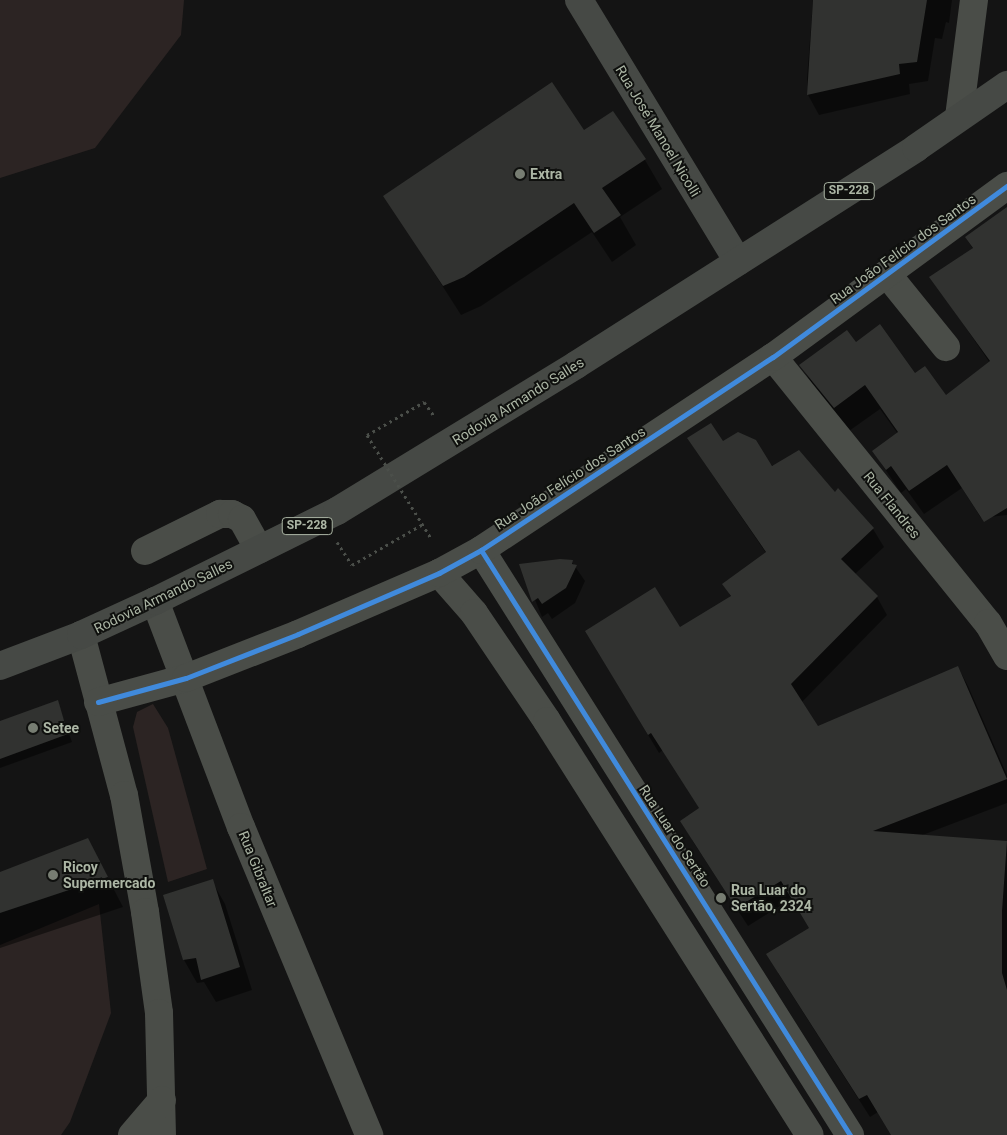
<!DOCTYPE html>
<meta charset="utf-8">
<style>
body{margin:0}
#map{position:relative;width:1007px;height:1135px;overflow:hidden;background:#141414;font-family:Roboto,sans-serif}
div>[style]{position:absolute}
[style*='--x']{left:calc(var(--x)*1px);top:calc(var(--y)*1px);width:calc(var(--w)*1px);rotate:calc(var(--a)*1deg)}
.green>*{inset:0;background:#2c2423}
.shadow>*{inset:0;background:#0007}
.building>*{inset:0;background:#313230}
.path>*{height:3px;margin-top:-1.5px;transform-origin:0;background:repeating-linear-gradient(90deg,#4b4f4a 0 2.5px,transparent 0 6.5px)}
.minor>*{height:28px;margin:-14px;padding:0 14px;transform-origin:14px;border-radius:14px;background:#4a4d48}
.major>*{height:28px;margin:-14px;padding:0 14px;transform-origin:14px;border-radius:14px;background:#464945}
.path-bridge>*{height:3px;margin-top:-1.5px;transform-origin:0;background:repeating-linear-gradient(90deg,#4b4f4a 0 2.5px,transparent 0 6.5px)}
.cycleway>*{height:5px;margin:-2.5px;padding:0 2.5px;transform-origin:2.5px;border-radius:2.5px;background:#408adc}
.dots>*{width:14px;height:14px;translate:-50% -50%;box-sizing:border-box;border:2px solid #0f100e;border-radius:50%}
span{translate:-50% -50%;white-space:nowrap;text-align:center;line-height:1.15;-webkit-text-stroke:4px #0f100e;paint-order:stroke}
.shield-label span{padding:1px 4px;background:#0f100e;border:1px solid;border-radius:4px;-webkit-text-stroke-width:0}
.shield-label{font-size:12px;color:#acb6a5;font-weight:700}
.street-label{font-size:14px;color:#acb6a5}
.poi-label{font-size:14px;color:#acb6a5;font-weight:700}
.left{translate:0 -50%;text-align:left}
</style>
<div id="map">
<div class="green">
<i style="clip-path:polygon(0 0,184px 0,181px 35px,95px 148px,0 178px)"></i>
<i style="clip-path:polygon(153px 704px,168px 728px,207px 869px,168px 882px,133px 727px,137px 712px)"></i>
<i style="clip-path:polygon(99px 904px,111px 1013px,70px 1122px,61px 1135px,0 1135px,0 945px)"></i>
</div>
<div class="shadow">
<i style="clip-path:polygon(813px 0,952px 0,949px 23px,946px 22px,942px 39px,935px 38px,928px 81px,909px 84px,910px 94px,819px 115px,808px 95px,807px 79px)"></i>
<i style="clip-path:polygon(584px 132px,645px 160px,662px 189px,620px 217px,636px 245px,612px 262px,592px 232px,481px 306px,461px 315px,385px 196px)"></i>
<i style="clip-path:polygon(1007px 209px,1007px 515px,981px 518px,962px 488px,924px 514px,906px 489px,901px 493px,873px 451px,898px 434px,880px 409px,849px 431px,815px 389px,801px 365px,855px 343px,915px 375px,945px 397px,990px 363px,931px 277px,973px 249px,966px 238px)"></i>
<i style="clip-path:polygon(688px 439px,723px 443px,835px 493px,873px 529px,884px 547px,855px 574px,877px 597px,887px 615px,801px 703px,817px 728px,958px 667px,968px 686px,1007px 775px,1007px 803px,920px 836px,1007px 842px,1007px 1135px,893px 1135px,878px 1112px,870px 1117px,778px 973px,810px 929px,793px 898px,748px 926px,692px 840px,700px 809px,663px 750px,659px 753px,597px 650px,680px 629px,731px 597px,724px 584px,766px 553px)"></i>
<i style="clip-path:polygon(572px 562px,585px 581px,575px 603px,552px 619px,548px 613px,542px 617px,521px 565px)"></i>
<i style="clip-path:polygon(57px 701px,72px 742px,0 768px,0 722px)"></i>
<i style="clip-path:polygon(88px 840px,123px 907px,0 948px,0 873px)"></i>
<i style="clip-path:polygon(212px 881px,225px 904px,252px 990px,216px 1002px,204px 982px,197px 983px,184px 960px)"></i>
</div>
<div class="building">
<i style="clip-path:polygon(813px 0,927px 0,917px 62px,899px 64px,900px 74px,807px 95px)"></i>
<i style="clip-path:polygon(552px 82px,584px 130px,613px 111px,646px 159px,602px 188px,621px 215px,594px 233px,574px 203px,464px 277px,443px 286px,383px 196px)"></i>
<i style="clip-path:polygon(1007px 207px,1007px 508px,984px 522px,947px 465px,909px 491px,891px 466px,886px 470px,872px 451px,898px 432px,865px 385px,834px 408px,799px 365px,847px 330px,856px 342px,880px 324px,915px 373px,925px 366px,946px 395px,990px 361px,929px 277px,973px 248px,965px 237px)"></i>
<i style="clip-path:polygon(711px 423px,723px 441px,738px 432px,756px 440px,772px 466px,799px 450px,835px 492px,838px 488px,874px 528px,841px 559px,878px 596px,791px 684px,818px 726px,958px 666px,1007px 779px,873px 831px,1007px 841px,1002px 911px,1002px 973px,1007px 990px,1007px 1135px,891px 1135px,867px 1095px,859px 1099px,766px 954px,809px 928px,781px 881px,736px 908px,680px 821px,699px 808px,651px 733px,648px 735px,585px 631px,655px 587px,680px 627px,731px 596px,722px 584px,766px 552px,687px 438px)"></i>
<i style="clip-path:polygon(560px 559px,573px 560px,572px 564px,577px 565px,566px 588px,542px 604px,538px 598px,532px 602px,519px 564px)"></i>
<i style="clip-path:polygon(58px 700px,68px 734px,0 759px,0 721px)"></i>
<i style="clip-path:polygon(88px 838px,108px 877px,0 913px,0 872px)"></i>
<i style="clip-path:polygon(213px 879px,240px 967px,201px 980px,196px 958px,183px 960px,163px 895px)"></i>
</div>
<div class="path">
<i style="--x:367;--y:435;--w:66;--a:-30.1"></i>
<i style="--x:424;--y:402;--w:19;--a:54"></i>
<i style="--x:337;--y:542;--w:27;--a:57"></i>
<i style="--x:352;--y:565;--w:82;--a:-30"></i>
</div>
<div class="minor">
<i style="--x:959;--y:117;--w:118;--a:-82.7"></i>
<i style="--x:887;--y:274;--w:94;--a:51.1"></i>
<i style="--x:773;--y:357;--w:342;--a:51.1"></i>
<i style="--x:988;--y:623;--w:38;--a:60"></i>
<i style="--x:481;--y:550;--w:692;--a:57.76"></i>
<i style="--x:145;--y:551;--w:84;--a:-26.3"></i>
<i style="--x:220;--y:514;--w:12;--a:0"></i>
<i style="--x:232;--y:514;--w:11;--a:27"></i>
<i style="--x:242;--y:519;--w:35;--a:61"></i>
<i style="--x:439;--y:573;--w:53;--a:48.8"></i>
<i style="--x:474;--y:613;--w:130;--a:55.9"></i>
<i style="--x:547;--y:721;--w:490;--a:57.6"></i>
<i style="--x:155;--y:601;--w:242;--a:69.2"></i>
<i style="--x:241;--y:827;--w:334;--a:67.4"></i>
<i style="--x:81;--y:635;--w:166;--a:75"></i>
<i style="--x:124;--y:795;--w:119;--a:79.8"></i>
<i style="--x:145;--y:912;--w:102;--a:82.1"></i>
<i style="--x:159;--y:1013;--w:122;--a:88.6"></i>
<i style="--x:98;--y:702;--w:91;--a:-15.3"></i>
<i style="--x:186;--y:678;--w:120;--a:-21.4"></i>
<i style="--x:298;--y:634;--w:154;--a:-23.4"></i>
<i style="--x:439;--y:573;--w:48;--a:-28.7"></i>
<i style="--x:481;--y:550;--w:350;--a:-33.5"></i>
<i style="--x:773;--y:357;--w:290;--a:-36.2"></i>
<i style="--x:132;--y:1135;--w:46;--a:-49.4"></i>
</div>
<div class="major">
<i style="--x:579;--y:0;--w:306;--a:58.7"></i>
<i style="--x:0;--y:666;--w:87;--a:-20.9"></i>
<i style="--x:81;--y:635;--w:81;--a:-24.7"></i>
<i style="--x:155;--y:601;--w:203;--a:-26.3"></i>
<i style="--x:337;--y:511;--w:280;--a:-31.4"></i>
<i style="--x:576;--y:365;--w:403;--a:-32.5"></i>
<i style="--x:916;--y:148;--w:111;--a:-34.7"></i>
</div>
<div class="path-bridge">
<i style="--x:367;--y:435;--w:123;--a:58.2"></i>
</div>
<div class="cycleway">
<i style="--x:481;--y:550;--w:692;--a:57.76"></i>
<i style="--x:98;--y:702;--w:91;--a:-15.3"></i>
<i style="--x:186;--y:678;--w:120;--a:-21.4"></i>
<i style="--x:298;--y:634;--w:154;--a:-23.4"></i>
<i style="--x:439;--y:573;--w:48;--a:-28.7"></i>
<i style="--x:481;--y:550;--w:350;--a:-33.5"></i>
<i style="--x:773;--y:357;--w:290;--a:-36.2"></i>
</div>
<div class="dots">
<i style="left:520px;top:174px;background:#777d72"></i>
<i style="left:33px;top:728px;background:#777d72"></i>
<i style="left:53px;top:875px;background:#777d72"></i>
<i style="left:721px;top:898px;background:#777d72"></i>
</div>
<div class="shield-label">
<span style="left:849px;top:191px">SP-228</span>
<span style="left:307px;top:526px">SP-228</span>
</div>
<div class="street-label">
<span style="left:658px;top:131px;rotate:59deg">Rua José Manoel Nicolli</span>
<span style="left:903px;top:249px;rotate:-36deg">Rua João Felício dos Santos</span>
<span style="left:518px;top:401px;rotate:-32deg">Rodovia Armando Salles</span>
<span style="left:570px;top:478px;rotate:-33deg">Rua João Felício dos Santos</span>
<span style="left:892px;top:505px;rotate:51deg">Rua Flandres</span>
<span style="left:163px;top:596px;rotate:-26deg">Rodovia Armando Salles</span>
<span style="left:675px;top:836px;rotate:57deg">Rua Luar do Sertão</span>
<span style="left:258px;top:869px;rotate:68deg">Rua Gibraltar</span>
</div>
<div class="poi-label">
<span class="left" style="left:530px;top:174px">Extra</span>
<span class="left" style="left:43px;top:728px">Setee</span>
<span class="left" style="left:63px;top:875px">Ricoy<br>Supermercado</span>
<span class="left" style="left:731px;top:898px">Rua Luar do<br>Sertão, 2324</span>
</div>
</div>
